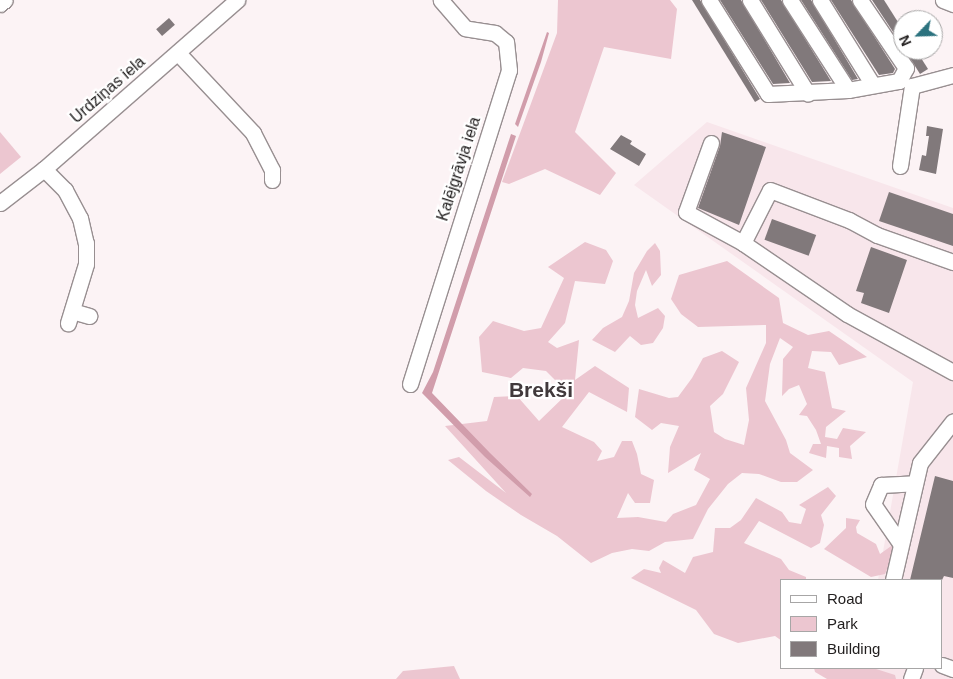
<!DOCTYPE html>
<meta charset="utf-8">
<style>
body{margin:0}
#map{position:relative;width:953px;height:679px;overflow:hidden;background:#fcf3f5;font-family:Arial,sans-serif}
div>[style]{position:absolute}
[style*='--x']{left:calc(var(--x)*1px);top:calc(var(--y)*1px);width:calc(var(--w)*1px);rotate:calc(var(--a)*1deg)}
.built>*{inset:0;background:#f8e6eb}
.green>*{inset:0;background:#ecc6d0}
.water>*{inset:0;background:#d19dab}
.building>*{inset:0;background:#81797b;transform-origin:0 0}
.roads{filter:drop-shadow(1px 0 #988f91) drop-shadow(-1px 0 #988f91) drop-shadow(0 1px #988f91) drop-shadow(0 -1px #988f91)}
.minor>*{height:15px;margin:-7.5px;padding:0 7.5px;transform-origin:7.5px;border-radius:7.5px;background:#fff}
span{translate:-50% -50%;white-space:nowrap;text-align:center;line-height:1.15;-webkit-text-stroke:4.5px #fff;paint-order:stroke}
.street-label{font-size:16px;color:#232020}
.district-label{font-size:21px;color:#413a3c;font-weight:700}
.legend{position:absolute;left:780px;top:579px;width:162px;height:90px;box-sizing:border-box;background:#fff;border:1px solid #a7a6a6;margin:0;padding:6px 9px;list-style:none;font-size:15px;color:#232020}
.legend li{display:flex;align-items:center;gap:10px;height:25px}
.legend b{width:25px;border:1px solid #a7a6a6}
.north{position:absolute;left:893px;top:10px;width:50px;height:50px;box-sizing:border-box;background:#fff;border:1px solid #a7a6a6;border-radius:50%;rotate:246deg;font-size:14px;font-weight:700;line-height:20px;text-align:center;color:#232020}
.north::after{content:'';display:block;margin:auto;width:18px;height:22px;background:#2b727e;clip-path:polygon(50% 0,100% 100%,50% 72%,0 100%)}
</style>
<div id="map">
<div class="built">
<i style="clip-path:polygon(707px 122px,953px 208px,953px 679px,861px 679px,863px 668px,942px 668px,942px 580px,878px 580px,913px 382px,634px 185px)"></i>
</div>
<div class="green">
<i style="clip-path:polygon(558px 0,670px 0,677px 9px,671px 59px,604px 47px,575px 132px,616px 173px,600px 195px,545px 169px,509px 184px,502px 182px,557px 33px)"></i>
<i style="clip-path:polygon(0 132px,21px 157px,0 174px)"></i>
<i style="clip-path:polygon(585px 242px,606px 250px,613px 261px,605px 284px,575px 281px,565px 323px,548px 342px,557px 348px,579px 340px,575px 380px,595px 366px,629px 388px,627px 412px,589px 392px,562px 427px,594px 442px,602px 451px,597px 461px,614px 457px,622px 441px,632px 441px,637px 454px,641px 474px,654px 480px,650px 503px,635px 503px,628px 493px,617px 518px,638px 517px,666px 522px,673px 514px,696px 505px,710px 479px,694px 470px,701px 453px,668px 473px,670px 447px,679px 426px,661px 423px,652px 430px,635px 417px,639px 389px,669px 398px,678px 397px,692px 378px,703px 358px,722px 351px,739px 362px,723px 394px,710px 406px,714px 432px,725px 439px,744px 445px,749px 420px,746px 388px,766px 343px,766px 325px,698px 327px,681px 314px,671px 299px,679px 275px,727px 261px,779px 298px,783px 323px,808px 335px,829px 331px,867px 357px,839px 365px,831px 352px,812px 351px,808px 368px,825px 372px,832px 408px,846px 411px,826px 427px,825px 437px,837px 439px,843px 428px,866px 432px,850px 446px,852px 459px,839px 457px,839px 448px,827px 446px,826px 458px,809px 453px,813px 444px,821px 444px,816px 430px,807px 416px,799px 415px,807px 404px,799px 385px,789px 389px,782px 396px,783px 359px,793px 347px,780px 338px,770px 364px,765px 401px,786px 440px,790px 453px,813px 470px,797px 482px,781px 482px,759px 474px,742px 473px,728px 484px,708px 509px,693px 539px,665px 542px,649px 551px,632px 549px,612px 553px,591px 563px,557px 536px,521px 515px,486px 491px,448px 460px,459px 457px,506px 493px,445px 426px,487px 421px,494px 397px,517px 396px,539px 421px,568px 393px,546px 371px,523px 368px,511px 378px,482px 372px,479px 337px,493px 321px,524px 331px,541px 328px,564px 278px,548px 267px)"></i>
<i style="clip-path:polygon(655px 243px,660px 251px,661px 275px,652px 286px,646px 270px,637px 291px,635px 305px,638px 318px,658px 308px,665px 316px,663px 328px,653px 343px,641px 345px,630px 336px,615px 352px,592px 340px,603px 328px,622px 317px,629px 301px,634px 273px,647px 251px)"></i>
<i style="clip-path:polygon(828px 487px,836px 496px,821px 515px,824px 525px,820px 543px,811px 548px,759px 521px,744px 543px,781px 559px,789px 570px,806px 577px,806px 580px,782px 580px,782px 641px,775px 636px,738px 643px,714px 634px,696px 610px,631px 578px,644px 569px,661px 573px,659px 568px,663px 560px,685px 573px,693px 557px,713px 552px,715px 528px,730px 528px,741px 520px,756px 498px,782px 512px,789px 522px,801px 524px,806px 509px,799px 505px)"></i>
<i style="clip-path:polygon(846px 518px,860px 520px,856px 527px,857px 533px,876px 544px,880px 554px,894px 544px,894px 552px,885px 574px,871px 577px,824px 549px,846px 528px)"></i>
<i style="clip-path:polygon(454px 666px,460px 679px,396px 679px,403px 671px)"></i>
<i style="clip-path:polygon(814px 668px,873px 668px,895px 675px,896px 679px,827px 679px,815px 672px)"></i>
</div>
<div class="water">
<i style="clip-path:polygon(547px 32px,549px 33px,541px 62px,518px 127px,515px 124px)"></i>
<i style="clip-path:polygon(511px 134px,516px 136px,432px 393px,490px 453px,532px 494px,530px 497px,485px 457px,422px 393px,433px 372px)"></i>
</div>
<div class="building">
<i style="clip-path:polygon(692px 0,700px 0,760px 99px,755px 102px)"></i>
<i style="clip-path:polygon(720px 0,741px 0,790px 83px,773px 84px)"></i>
<i style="clip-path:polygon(761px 0,781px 0,831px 81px,812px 82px)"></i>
<i style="clip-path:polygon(801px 0,811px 0,858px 79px,852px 80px)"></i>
<i style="clip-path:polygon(831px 0,851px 0,895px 69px,893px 73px,879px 75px)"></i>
<i style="clip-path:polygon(872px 0,884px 0,903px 30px,903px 47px)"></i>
<i style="left:169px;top:18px;width:9px;height:17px;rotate:49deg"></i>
<i style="clip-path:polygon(905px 50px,916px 50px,928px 69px,920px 74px)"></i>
<i style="clip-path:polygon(927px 126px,943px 129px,936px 174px,919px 170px,922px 155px,926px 156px,929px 136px,926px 136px)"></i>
<i style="clip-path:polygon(722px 132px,766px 147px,739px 225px,698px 208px,720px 146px)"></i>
<i style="clip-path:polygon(621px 135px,632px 141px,630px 144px,646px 154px,639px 166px,610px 149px)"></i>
<i style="clip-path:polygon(889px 192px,953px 214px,953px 246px,879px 221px)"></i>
<i style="left:772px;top:219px;width:47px;height:22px;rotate:20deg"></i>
<i style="clip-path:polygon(871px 247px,907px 260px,889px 313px,861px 303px,864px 293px,856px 291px)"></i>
<i style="clip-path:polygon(935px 476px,953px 481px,953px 578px,944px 576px,942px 580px,910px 580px)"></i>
</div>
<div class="roads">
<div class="minor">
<i style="--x:709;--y:0;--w:111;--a:57.9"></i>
<i style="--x:768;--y:94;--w:80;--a:-2.9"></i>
<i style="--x:848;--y:90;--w:52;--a:-10"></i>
<i style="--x:899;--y:81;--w:15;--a:-62"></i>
<i style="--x:906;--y:68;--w:82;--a:-124.1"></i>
<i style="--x:750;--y:0;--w:110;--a:58.3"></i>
<i style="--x:790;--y:0;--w:107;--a:57.2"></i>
<i style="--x:820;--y:0;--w:100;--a:58.1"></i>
<i style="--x:943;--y:0;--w:11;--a:22"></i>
<i style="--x:0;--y:4;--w:6;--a:-39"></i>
<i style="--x:178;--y:53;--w:110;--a:46.8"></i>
<i style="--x:253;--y:133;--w:42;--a:62.8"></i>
<i style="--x:272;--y:170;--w:10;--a:90"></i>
<i style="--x:711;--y:143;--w:73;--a:109.9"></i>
<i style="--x:686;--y:212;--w:65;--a:28.5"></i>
<i style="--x:743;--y:243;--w:59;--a:-63"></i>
<i style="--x:770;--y:190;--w:85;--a:20.8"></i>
<i style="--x:849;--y:220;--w:32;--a:28"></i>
<i style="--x:877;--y:235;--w:81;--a:19.6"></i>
<i style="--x:900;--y:166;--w:81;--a:-81.5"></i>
<i style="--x:912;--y:86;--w:42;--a:-15"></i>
<i style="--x:44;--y:169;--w:30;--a:45"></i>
<i style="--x:65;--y:190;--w:32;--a:62"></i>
<i style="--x:80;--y:218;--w:26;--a:77"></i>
<i style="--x:86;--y:243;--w:21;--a:90"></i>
<i style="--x:86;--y:264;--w:62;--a:107"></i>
<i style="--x:0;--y:203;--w:56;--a:-37.7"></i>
<i style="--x:44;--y:169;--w:257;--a:-41.2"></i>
<i style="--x:743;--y:243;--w:126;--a:34.3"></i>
<i style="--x:847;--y:314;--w:121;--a:28.7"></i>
<i style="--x:72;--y:311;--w:18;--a:16"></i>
<i style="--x:410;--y:384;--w:329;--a:-72.5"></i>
<i style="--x:509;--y:70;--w:28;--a:-96"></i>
<i style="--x:506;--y:42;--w:14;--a:-141"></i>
<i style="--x:495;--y:33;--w:30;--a:-171"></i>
<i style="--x:465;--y:28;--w:37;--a:-131"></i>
<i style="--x:900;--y:543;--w:47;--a:-124.7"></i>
<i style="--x:873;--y:504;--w:21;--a:-67"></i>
<i style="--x:881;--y:485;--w:34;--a:-3"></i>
<i style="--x:893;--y:580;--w:120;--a:-77"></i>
<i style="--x:920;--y:463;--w:53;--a:-51.8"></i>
<i style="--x:942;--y:665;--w:12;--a:20"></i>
<i style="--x:911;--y:679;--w:12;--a:-70"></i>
</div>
</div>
<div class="street-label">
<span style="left:108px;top:90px;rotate:-41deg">Urdziņas iela</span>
<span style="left:459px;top:169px;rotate:-72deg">Kalējgrāvja iela</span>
</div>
<div class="district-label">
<span style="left:541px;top:390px">Brekši</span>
</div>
<ul class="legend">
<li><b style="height:6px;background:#fff"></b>Road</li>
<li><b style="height:14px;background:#ecc6d0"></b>Park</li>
<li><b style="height:14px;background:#81797b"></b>Building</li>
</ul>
<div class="north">N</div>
</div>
